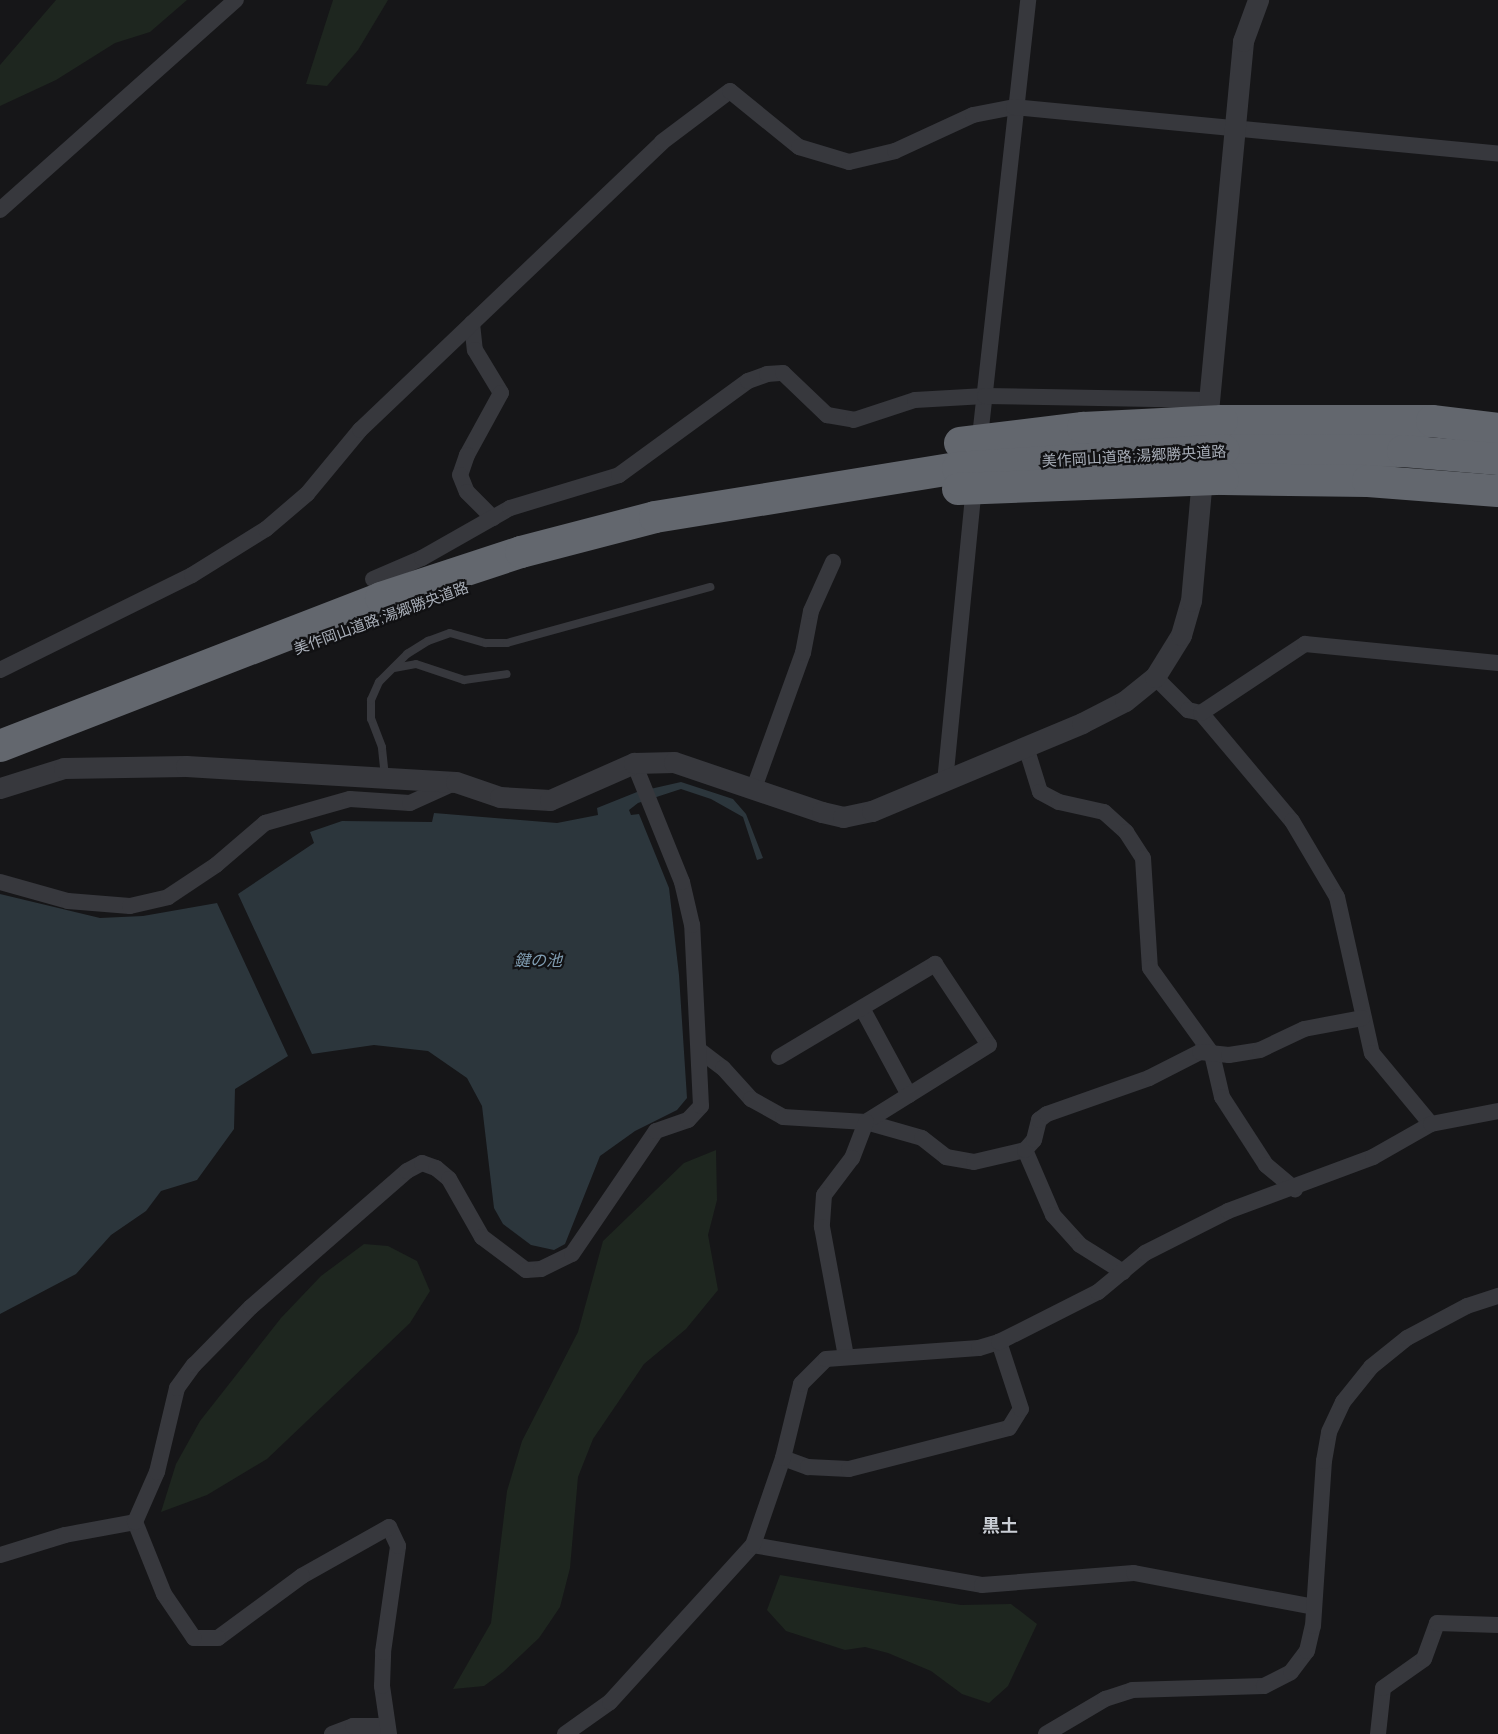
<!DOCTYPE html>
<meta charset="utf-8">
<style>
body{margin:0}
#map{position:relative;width:1498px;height:1734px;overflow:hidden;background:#161618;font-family:Manrope,"Noto Sans JP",sans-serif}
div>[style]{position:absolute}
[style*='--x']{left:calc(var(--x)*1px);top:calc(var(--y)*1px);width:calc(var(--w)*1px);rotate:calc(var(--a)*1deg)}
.green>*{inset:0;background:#1e261f}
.water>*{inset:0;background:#2c363c}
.service>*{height:8px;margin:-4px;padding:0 4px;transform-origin:4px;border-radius:4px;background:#37383d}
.minor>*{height:16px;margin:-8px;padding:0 8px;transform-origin:8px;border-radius:8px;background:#37383d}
.tertiary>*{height:21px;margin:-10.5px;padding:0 10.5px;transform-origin:10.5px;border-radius:10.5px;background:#37383d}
.motorway>*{height:32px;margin:-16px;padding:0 16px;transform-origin:16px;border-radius:16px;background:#63676e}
.motorway-bridge>*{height:32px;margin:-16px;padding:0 16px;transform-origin:16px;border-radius:16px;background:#63676e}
span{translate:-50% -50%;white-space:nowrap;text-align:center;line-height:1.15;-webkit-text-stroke:4.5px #111113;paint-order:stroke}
.street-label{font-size:15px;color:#a8aeb8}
.water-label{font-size:16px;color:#809db2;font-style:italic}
.quarter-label{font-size:18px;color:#c9cdd4;font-weight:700}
</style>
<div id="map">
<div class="green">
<i style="clip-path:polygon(56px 0,187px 0,150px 32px,115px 43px,56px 80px,0 106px,0 65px)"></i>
<i style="clip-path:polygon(333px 0,388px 0,358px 50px,327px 86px,306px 84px)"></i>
<i style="clip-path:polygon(716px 1150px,717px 1200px,708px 1235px,718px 1290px,686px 1329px,644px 1364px,593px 1439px,578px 1477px,570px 1568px,560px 1607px,539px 1638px,503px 1672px,484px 1686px,453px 1689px,491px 1623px,507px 1491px,522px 1441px,578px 1332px,603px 1241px,684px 1163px)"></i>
<i style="clip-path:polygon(364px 1244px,388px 1246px,417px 1261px,430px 1291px,410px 1323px,267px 1459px,207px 1495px,161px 1512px,176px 1464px,200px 1421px,281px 1318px,321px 1276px)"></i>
<i style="clip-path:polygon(780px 1575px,961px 1605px,1011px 1604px,1037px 1624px,1008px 1686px,989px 1703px,962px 1694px,931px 1671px,888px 1653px,865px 1647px,845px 1650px,786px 1631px,767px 1610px)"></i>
</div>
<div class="water">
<i style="clip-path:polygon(681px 782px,733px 799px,746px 814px,763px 858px,757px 860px,743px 817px,711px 799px,681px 789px,638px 803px,629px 810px,631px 815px,639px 814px,669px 888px,679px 975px,687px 1098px,677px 1110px,635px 1131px,600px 1156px,565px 1244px,554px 1250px,531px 1245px,503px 1224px,494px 1208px,482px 1106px,467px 1078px,428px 1051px,374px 1045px,312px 1054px,238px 894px,314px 843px,310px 832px,342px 821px,432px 822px,434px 813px,557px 823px,598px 815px,597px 808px,637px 792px)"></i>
<i style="clip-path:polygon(0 894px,100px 918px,143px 916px,217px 903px,288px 1056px,235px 1089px,234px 1129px,197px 1180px,161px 1191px,146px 1211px,111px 1235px,76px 1274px,0 1314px)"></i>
</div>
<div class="service">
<i style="--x:394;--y:668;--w:22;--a:-10"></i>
<i style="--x:416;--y:664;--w:51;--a:18.4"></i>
<i style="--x:464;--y:680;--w:43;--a:-7.9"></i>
<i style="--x:385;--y:777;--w:30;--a:-96"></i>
<i style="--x:382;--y:747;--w:30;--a:-111"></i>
<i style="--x:371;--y:719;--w:19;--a:-90"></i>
<i style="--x:371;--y:700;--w:20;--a:-66"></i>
<i style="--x:379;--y:682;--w:40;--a:-45"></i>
<i style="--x:407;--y:654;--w:25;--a:-32"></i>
<i style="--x:428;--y:641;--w:23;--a:-20"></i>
<i style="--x:450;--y:633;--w:37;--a:16"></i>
<i style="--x:486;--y:643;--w:21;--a:0"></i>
<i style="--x:507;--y:643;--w:211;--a:-15.4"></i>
</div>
<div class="minor">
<i style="--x:0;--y:210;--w:316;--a:-41.7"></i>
<i style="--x:472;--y:323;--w:27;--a:84"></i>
<i style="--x:475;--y:350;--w:50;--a:58.8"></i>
<i style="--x:501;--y:393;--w:71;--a:118.7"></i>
<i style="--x:467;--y:455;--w:21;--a:109"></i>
<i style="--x:460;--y:475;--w:18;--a:68"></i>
<i style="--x:467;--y:492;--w:37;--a:45"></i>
<i style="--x:979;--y:446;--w:449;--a:-83.7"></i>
<i style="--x:373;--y:579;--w:53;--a:-23.2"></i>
<i style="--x:422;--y:558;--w:101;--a:-29.6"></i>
<i style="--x:510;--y:508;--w:114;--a:-16.8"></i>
<i style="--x:619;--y:475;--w:160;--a:-36.1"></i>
<i style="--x:748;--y:381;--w:20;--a:-20"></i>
<i style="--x:767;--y:374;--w:16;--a:-4"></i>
<i style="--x:783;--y:373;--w:61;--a:43.7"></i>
<i style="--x:827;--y:415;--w:27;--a:10"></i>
<i style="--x:854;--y:420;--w:64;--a:-18.2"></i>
<i style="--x:915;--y:400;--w:70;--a:-3.3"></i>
<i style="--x:985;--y:396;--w:224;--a:1"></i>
<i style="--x:0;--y:670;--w:214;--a:-26.3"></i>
<i style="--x:192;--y:575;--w:87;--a:-31.9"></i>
<i style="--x:266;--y:529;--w:54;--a:-40.5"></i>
<i style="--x:307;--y:494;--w:83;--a:-50.4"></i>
<i style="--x:360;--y:430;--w:417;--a:-43.6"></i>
<i style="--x:662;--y:142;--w:85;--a:-36.9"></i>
<i style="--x:730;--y:91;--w:89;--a:39.1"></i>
<i style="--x:799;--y:147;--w:52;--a:16.7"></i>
<i style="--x:849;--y:162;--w:47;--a:-13.4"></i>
<i style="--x:895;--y:151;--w:86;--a:-24.8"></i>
<i style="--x:973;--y:115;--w:42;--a:-11"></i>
<i style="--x:1014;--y:107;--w:486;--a:5.5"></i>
<i style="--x:1155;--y:677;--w:47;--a:45"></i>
<i style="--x:1188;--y:710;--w:13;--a:13"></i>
<i style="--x:1201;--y:713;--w:141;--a:49.9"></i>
<i style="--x:1292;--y:821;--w:88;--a:59.4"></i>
<i style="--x:1337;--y:897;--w:160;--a:77.4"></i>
<i style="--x:1372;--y:1053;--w:92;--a:50.3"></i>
<i style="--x:1201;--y:713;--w:125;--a:-33.6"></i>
<i style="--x:1305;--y:644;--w:194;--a:5.6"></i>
<i style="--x:1026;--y:747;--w:47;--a:72.7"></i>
<i style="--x:1040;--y:792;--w:21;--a:28"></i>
<i style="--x:1059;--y:802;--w:46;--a:12.5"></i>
<i style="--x:1104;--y:812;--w:30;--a:42"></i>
<i style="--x:1126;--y:832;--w:31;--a:57"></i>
<i style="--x:1143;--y:858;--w:110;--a:86.4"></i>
<i style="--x:1150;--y:968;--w:106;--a:54.2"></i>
<i style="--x:1212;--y:1054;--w:44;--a:76.9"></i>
<i style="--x:1222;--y:1097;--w:81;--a:57.1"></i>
<i style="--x:1266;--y:1165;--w:38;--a:40"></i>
<i style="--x:945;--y:782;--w:299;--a:-84.4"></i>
<i style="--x:754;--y:788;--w:144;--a:-70.1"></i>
<i style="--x:803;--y:653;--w:43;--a:-79.2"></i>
<i style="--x:811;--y:611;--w:54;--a:-65.8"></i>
<i style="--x:0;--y:882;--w:71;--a:15.6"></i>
<i style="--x:68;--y:901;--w:62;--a:4.6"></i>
<i style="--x:130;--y:906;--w:39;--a:-13"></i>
<i style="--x:168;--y:897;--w:58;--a:-33.7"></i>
<i style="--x:216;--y:865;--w:65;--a:-40.6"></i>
<i style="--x:265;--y:823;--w:88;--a:-15.8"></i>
<i style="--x:350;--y:799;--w:60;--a:3.8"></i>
<i style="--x:410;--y:803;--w:51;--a:-24.5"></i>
<i style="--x:862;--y:1008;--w:99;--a:61.6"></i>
<i style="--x:699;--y:1050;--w:30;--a:37"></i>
<i style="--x:723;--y:1068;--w:42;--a:47.9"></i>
<i style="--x:751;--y:1099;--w:37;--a:29"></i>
<i style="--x:783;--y:1117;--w:83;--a:3.4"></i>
<i style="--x:866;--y:1122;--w:58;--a:15.9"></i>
<i style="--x:922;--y:1138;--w:31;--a:38"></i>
<i style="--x:946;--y:1157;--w:28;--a:10"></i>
<i style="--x:974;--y:1162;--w:52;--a:-13.2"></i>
<i style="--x:1025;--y:1150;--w:71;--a:66.7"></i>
<i style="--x:1053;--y:1215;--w:40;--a:48"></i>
<i style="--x:1080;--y:1245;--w:51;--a:32.1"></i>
<i style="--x:779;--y:1057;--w:182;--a:-30.8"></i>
<i style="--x:935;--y:964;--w:97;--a:56.3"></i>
<i style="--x:989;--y:1045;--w:145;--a:148"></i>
<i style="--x:866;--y:1122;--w:39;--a:111"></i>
<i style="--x:852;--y:1158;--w:46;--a:127.1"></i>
<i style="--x:824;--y:1195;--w:32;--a:94"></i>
<i style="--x:822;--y:1227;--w:132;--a:79.5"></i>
<i style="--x:1025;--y:1150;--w:13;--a:-48"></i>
<i style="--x:1034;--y:1140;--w:21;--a:-76"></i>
<i style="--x:1039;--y:1120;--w:10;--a:-37"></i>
<i style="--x:1047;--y:1114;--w:108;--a:-19.4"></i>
<i style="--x:1149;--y:1078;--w:57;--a:-27"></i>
<i style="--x:1200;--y:1052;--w:29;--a:6"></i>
<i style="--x:1229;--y:1055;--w:31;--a:-9"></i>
<i style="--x:1260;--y:1050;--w:49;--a:-25.5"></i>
<i style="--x:1304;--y:1029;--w:59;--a:-10.7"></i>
<i style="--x:783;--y:1458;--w:27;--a:20"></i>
<i style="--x:808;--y:1467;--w:41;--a:2.8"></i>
<i style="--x:849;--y:1469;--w:165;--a:-14.4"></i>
<i style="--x:1009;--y:1428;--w:22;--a:-58"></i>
<i style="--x:1021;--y:1409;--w:71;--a:-108.2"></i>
<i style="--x:753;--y:1545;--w:232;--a:9.9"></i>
<i style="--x:982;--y:1585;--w:152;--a:-4.5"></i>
<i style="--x:1134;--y:1573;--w:183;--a:10.7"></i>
<i style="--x:0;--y:1555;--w:68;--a:-17.1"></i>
<i style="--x:65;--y:1535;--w:71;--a:-10.5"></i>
<i style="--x:332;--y:1734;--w:22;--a:-21"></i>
<i style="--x:353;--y:1726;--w:34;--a:0"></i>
<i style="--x:389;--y:1734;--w:49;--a:-98.3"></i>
<i style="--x:382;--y:1686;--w:34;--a:-88"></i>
<i style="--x:383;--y:1652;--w:107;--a:-81.9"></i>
<i style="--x:398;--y:1546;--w:21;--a:-115"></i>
<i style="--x:389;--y:1527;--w:100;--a:150.6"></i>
<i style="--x:302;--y:1576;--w:104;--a:143.6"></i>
<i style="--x:218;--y:1638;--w:24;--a:180"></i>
<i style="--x:194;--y:1638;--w:53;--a:-124.3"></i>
<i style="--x:164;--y:1594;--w:78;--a:-111.9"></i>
<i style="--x:135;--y:1522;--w:55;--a:-66.3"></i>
<i style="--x:157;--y:1472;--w:86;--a:-76.6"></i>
<i style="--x:177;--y:1388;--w:29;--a:-54"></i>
<i style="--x:194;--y:1365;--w:81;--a:-45.5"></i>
<i style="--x:251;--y:1307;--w:207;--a:-41.1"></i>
<i style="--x:407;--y:1171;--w:17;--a:-28"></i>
<i style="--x:422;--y:1163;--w:15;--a:20"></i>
<i style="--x:436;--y:1168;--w:17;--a:40"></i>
<i style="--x:449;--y:1179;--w:67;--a:60.4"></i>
<i style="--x:482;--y:1237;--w:55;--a:36.9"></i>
<i style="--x:526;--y:1270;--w:15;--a:-4"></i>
<i style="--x:541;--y:1269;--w:34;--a:-26"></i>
<i style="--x:572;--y:1254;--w:149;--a:-55.7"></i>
<i style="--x:656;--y:1131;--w:34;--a:-19"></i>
<i style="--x:688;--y:1120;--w:19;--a:-47"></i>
<i style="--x:701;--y:1106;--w:181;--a:-92.8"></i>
<i style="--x:692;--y:925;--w:44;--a:-103.1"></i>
<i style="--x:682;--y:882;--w:128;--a:-112"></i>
<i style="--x:565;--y:1734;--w:55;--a:-35.4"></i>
<i style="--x:610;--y:1702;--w:212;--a:-47.7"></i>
<i style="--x:753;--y:1545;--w:92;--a:-71"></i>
<i style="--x:783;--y:1458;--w:76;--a:-76.3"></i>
<i style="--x:801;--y:1384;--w:35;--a:-45"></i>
<i style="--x:826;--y:1359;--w:153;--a:-4.1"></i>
<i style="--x:979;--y:1348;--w:21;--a:-17"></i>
<i style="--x:999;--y:1342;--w:111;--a:-26.8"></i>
<i style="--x:1098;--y:1292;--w:61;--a:-39.7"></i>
<i style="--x:1145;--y:1253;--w:93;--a:-26.8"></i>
<i style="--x:1228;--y:1211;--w:155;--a:-20.4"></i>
<i style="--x:1373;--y:1157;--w:67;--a:-29.6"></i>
<i style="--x:1431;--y:1124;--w:68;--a:-11"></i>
<i style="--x:1046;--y:1734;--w:69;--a:-30.7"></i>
<i style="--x:1105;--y:1699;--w:28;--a:-18"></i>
<i style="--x:1132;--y:1690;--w:132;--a:-1.7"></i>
<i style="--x:1264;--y:1686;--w:30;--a:-27"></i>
<i style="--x:1291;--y:1672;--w:26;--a:-53"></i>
<i style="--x:1307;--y:1651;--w:26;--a:-77"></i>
<i style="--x:1313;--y:1626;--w:165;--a:-86.2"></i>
<i style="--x:1324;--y:1461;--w:29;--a:-80"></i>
<i style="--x:1329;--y:1432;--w:33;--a:-65"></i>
<i style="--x:1343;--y:1402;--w:45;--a:-51.3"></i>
<i style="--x:1371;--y:1367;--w:46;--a:-38.9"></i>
<i style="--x:1407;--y:1338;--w:68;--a:-28.1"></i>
<i style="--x:1467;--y:1306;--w:33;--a:-18"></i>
<i style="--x:1378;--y:1734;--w:46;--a:-83.8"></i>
<i style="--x:1383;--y:1688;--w:50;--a:-35.3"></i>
<i style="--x:1424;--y:1659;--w:38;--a:-70"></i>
<i style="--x:1437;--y:1623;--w:61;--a:1.9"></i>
</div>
<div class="tertiary">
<i style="--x:1206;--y:433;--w:394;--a:-84.6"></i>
<i style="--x:1243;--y:41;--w:44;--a:-69.9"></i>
<i style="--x:0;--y:788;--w:67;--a:-17.4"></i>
<i style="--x:64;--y:768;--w:122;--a:-0.9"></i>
<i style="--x:186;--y:766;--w:270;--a:3.4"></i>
<i style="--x:456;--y:782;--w:46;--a:18.8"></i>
<i style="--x:500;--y:797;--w:50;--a:3.4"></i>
<i style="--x:550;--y:800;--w:92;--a:-23.8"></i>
<i style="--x:634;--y:763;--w:40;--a:-1.4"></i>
<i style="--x:674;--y:762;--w:156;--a:18.7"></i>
<i style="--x:822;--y:812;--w:22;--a:13"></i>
<i style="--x:843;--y:817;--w:30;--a:-12"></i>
<i style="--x:872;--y:811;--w:228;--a:-22.7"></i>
<i style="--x:1082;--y:723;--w:48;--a:-27.1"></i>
<i style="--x:1125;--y:701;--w:38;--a:-39"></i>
<i style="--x:1155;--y:677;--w:49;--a:-58.2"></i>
<i style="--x:1181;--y:635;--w:35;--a:-74"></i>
<i style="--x:1191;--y:601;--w:135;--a:-84.9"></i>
</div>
<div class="motorway">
<i style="--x:1222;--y:421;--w:210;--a:0"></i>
<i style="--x:1432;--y:421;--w:66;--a:6.9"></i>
<i style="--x:1223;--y:450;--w:180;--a:0.3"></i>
<i style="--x:1403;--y:451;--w:95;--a:4.8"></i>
<i style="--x:1223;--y:479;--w:145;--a:0.8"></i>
<i style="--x:1368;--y:481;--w:130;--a:4.4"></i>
<i style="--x:0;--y:746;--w:409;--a:-21.2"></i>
<i style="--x:381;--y:598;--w:147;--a:-18.2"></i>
<i style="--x:521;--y:552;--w:138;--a:-14.6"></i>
<i style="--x:655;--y:517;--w:307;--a:-9.2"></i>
</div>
<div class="motorway-bridge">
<i style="--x:960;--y:443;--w:124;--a:-7"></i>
<i style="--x:1083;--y:428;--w:139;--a:-2.9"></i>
<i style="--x:958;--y:468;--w:266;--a:-3.9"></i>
<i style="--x:958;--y:489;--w:265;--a:-2.2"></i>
</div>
<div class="street-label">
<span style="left:1134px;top:456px;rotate:-3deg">美作岡山道路;湯郷勝央道路</span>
<span style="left:381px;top:618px;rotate:-20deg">美作岡山道路;湯郷勝央道路</span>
</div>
<div class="water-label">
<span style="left:538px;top:960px">鍵の池</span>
</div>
<div class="quarter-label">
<span style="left:1000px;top:1525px">黒土</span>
</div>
</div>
